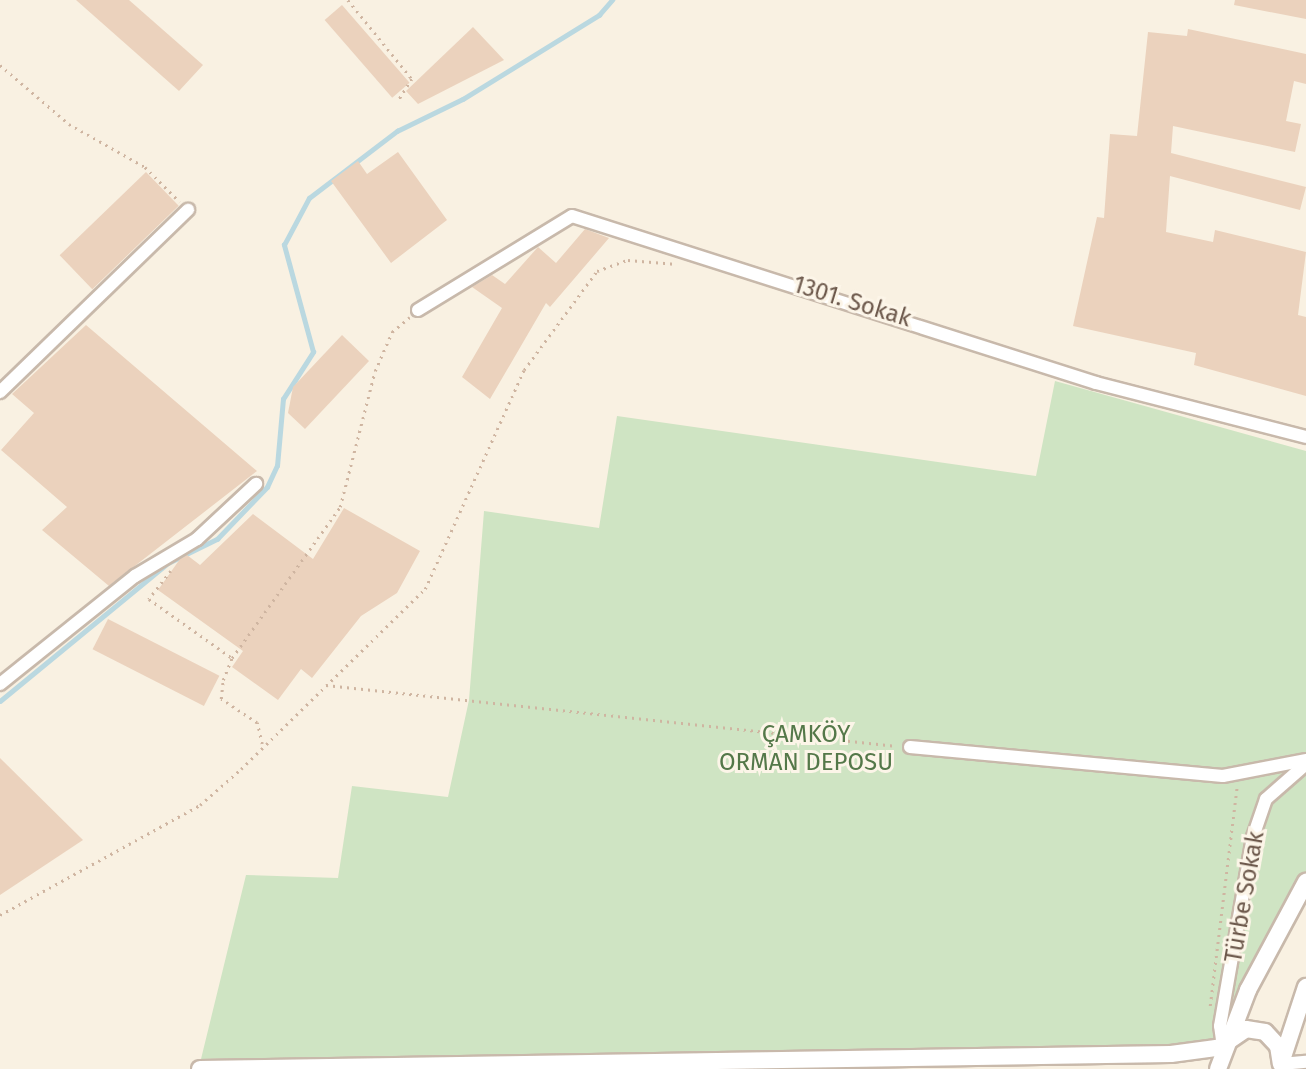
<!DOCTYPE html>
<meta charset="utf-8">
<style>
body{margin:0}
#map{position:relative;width:1306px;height:1069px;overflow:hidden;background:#f9f1e2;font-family:"Fira Sans",sans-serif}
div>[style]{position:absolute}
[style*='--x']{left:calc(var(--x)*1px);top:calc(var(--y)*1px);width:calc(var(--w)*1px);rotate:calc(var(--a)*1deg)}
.green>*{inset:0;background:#cfe4c3}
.stream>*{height:4.5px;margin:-2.25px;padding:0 2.25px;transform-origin:2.25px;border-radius:2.25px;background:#bad8e0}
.building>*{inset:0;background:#ebd2bd;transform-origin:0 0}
.path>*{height:2.5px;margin-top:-1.25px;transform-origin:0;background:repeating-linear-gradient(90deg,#cfb5a1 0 2px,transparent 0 7px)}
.roads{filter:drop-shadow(2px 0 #c8b9ab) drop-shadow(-2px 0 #c8b9ab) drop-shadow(0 2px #c8b9ab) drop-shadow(0 -2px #c8b9ab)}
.street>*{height:12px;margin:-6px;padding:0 6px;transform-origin:6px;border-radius:6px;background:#fff}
.secondary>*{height:16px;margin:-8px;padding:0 8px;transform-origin:8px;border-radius:8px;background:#fff}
span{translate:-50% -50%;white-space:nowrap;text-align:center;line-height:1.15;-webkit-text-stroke:6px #fcf5e8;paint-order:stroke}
.street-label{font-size:24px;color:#6d594c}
.park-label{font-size:24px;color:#547849}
</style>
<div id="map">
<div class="green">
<i style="clip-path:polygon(1055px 381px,1306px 451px,1306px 885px,1223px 1047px,201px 1059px,246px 875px,338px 878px,352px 786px,448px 797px,469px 700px,484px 511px,599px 528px,617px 416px,1036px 476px)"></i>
</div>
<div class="stream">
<i style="--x:0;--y:701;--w:217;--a:-39.4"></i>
<i style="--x:168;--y:563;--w:55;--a:-26.1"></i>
<i style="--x:217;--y:539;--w:72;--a:-46.1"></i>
<i style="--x:267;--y:487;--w:23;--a:-65"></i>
<i style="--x:277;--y:466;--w:67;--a:-84.9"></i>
<i style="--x:283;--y:399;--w:56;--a:-57.4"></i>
<i style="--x:313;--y:352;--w:111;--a:-105.2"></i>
<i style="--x:284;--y:245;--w:53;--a:-62"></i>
<i style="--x:309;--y:198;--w:111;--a:-37.3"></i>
<i style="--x:397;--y:131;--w:73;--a:-25.9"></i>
<i style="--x:463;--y:99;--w:160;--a:-31.7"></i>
<i style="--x:599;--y:15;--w:20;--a:-49"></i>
</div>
<div class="building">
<i style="clip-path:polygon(76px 0,129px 0,203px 65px,179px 91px)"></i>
<i style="clip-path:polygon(1235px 0,1306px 0,1306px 19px,1234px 5px)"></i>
<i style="left:342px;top:5px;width:103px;height:23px;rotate:49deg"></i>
<i style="clip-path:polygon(473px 27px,504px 60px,418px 104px,406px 91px)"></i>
<i style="clip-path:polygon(1188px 29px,1306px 54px,1306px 84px,1294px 81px,1286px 121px,1301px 124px,1295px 152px,1173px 126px,1171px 153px,1306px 187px,1300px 210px,1170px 176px,1166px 232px,1213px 242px,1215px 230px,1306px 252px,1298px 315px,1306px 317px,1306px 396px,1194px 365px,1196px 353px,1073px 326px,1097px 217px,1104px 218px,1110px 134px,1137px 136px,1148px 32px,1187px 36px)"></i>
<i style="clip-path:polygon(398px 152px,447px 220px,391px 263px,331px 181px,358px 161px,367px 174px)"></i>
<i style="left:146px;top:172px;width:47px;height:120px;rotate:46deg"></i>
<i style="clip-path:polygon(585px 229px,609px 238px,550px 307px,546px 303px,490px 399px,462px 377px,502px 308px,472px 287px,492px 275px,505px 284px,538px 247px,556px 263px)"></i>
<i style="clip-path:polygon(86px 325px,257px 471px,109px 586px,42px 530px,67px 507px,1px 450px,34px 413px,12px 394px)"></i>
<i style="clip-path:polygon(342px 335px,369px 361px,305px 429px,288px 413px,293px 387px)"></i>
<i style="clip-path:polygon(344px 508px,420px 551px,397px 593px,361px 616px,312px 678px,301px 669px,278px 700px,232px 667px,243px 651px,158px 590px,180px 559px,187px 555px,200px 565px,253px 514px,313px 559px)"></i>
<i style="left:108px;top:619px;width:125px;height:34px;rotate:27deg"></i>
<i style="clip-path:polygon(0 758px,83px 840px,0 895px)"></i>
</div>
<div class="path">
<i style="--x:348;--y:0;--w:102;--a:51"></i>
<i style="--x:412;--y:79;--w:25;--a:122"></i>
<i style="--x:0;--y:65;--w:91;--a:40.5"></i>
<i style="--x:69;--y:124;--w:87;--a:29.5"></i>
<i style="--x:145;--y:167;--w:49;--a:45"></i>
<i style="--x:171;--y:571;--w:36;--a:128"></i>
<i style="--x:149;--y:599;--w:102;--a:35.4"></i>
<i style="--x:326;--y:685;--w:574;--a:6.1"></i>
<i style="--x:262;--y:744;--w:22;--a:-103"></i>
<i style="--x:257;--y:723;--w:43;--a:-146.3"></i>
<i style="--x:221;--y:699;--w:19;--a:-84"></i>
<i style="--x:223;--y:680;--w:24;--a:-68"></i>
<i style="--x:232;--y:658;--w:186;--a:-54.4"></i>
<i style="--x:340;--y:507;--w:140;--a:-75.6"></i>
<i style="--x:375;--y:371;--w:43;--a:-66.4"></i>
<i style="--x:392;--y:332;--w:23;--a:-40"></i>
<i style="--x:0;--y:915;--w:228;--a:-28.8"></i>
<i style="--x:200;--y:805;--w:55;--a:-41.3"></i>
<i style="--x:241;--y:769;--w:257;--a:-44.4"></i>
<i style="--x:425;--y:589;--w:240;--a:-65.7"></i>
<i style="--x:524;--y:370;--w:123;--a:-53.6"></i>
<i style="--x:597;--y:271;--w:33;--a:-20"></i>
<i style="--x:628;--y:260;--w:49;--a:4.7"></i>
<i style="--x:1210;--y:1006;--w:221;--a:-83"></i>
</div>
<div class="roads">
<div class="street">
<i style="--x:418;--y:310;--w:180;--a:-31.4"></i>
<i style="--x:572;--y:216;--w:550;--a:17.68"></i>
<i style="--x:1096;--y:383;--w:217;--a:14.4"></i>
<i style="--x:0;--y:392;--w:262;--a:-44.1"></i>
<i style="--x:0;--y:684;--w:173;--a:-38.7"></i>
<i style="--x:135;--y:576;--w:72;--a:-30.8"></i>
<i style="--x:197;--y:539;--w:81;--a:-43"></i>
<i style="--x:910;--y:747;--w:314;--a:5.3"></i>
<i style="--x:1223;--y:776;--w:85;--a:-10.9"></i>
<i style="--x:1223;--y:1047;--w:21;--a:-98"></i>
<i style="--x:1220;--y:1026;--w:192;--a:-80.1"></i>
<i style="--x:1253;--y:837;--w:40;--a:-71.1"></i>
<i style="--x:1266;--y:799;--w:53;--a:-41.2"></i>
<i style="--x:1281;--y:1064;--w:25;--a:-5"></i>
</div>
<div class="secondary">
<i style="--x:1227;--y:1042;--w:23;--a:-34"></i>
<i style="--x:1246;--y:1029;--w:19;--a:9"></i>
<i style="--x:1265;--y:1032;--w:19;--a:47"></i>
<i style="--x:1278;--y:1046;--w:18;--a:81"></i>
<i style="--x:1282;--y:1060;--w:77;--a:-71.8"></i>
<i style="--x:200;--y:1069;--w:971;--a:-0.89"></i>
<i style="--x:1171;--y:1054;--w:52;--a:-7.7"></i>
<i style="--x:1218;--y:1069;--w:85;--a:-69.2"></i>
<i style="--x:1248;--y:990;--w:123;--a:-61.8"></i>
</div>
</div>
<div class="street-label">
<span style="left:852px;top:302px;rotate:17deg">1301. Sokak</span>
<span style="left:1245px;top:897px;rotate:-80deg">Türbe Sokak</span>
</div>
<div class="park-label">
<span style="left:806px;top:749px">ÇAMKÖY<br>ORMAN DEPOSU</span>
</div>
</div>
